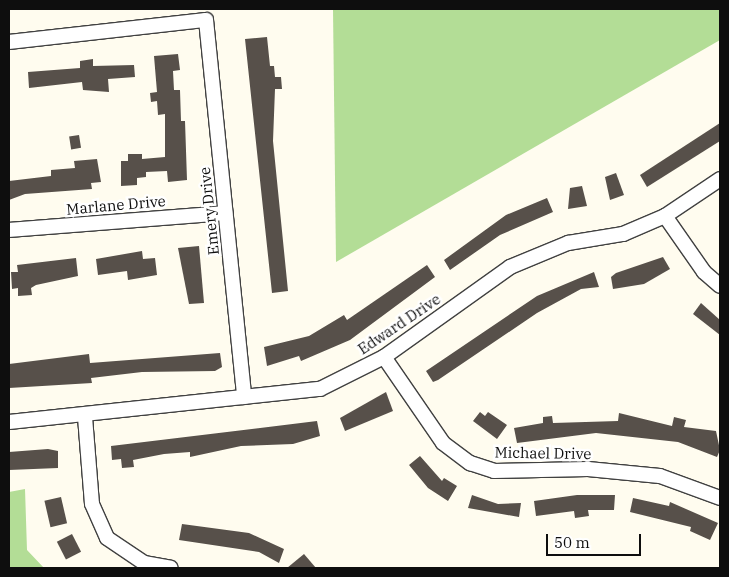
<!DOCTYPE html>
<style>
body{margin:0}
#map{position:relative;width:729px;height:577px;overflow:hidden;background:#fffcef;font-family:"IBM Plex Serif",serif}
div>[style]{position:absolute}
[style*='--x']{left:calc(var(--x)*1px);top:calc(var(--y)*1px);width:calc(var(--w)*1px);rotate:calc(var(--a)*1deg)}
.forest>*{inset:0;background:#b3dd96}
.building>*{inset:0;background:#57504a;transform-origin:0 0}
.roads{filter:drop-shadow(1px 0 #414141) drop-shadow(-1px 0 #414141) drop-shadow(0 1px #414141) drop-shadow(0 -1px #414141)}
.minor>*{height:14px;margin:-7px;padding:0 7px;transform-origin:7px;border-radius:7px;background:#fff}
span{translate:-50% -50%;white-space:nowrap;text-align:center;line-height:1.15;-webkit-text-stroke:5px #fff;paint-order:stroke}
.street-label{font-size:15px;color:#0e0e0e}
.frame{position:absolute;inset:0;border:10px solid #0e0e0e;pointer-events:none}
.scale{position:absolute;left:546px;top:534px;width:95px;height:22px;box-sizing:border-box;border:2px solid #0e0e0e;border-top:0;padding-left:6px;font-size:15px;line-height:18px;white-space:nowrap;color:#0e0e0e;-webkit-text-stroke:4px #fff;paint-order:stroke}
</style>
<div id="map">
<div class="forest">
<i style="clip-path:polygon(333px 9px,720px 9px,720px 40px,336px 262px)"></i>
<i style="clip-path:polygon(25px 489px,27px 550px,44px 568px,9px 568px,9px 492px)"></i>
</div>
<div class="building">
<i style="clip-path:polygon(267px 37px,270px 66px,274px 66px,275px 77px,281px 77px,282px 89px,275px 89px,273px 141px,288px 291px,272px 293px,245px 39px)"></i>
<i style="clip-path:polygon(178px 54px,180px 70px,173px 71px,174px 90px,180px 90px,181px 121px,185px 121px,187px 180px,168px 182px,167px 171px,146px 172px,146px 177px,137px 178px,137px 185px,121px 186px,121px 161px,128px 161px,128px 154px,142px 154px,142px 159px,165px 157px,165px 114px,158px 115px,157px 101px,151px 102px,150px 93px,157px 92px,154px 56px)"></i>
<i style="clip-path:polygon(93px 59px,93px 66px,134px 65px,135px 77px,108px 79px,109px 92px,83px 90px,82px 82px,29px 88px,28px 72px,80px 68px,80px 61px)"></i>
<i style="clip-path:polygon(720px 123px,720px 141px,647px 187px,640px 175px)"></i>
<i style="left:79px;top:135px;width:13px;height:10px;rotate:81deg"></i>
<i style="clip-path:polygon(97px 159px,101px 182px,91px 183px,92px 189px,25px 194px,9px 200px,9px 181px,51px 176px,51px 170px,75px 168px,74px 161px)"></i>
<i style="clip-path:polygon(616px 173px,624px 195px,610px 200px,605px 177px)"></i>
<i style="clip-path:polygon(582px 186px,587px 206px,568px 209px,570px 188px)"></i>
<i style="clip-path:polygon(547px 198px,553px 212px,500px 235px,450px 270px,444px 260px,506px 215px)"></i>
<i style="clip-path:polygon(199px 246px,204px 303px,189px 304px,178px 248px)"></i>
<i style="clip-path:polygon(142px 251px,143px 259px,155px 258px,157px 275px,128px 280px,127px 271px,98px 275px,96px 259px)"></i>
<i style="clip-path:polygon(663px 257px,670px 269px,644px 284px,613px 289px,611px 277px,616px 273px)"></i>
<i style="clip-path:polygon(76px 258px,78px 276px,36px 285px,31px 288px,32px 295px,18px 296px,18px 288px,12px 289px,11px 272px,18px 272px,17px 265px)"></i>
<i style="clip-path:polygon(427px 265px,435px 277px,350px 340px,301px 361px,299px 356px,267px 366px,264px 347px,309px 336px,344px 315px,347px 320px)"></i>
<i style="clip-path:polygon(594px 272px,599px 287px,581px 289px,537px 313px,438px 380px,433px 382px,426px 371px,537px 296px)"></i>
<i style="clip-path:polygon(701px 303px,720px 320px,720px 335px,693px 314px)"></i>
<i style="clip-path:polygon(220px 353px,222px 367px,215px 371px,142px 372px,91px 378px,92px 383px,9px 388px,9px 364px,89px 354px,90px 363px)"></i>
<i style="clip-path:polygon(386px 392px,393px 411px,345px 431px,340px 418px)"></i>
<i style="clip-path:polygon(480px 412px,485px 416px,488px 412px,507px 425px,497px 439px,473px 421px)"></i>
<i style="clip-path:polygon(619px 413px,672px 426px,674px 417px,686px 420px,684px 427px,716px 431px,720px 450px,717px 457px,678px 442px,596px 433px,517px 443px,514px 428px,543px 423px,543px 417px,552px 416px,553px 423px,618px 421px)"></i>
<i style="clip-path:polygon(317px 421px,320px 436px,293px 444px,241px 446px,190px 457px,190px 452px,164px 454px,133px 460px,134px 467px,122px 468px,121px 459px,112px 460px,111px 446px)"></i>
<i style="clip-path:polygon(48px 449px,58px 451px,58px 468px,9px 470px,9px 452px)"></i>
<i style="clip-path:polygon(420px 456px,442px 481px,444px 478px,457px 486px,448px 501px,428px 488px,409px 465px)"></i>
<i style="clip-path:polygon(472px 495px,498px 504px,521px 503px,519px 517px,468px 508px)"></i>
<i style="clip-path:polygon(577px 495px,615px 495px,614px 510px,588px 510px,589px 516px,575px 518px,574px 511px,536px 516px,534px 501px)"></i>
<i style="left:61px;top:497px;width:27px;height:17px;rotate:77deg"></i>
<i style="clip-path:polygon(633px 498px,669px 506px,670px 502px,718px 523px,710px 540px,690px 531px,691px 527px,630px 512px)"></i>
<i style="clip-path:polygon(182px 524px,249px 533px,284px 549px,279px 563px,259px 552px,179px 540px)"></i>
<i style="left:72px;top:534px;width:20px;height:17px;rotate:63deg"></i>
<i style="clip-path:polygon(304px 554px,316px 568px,287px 568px)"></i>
</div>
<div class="roads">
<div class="minor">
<i style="--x:9;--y:42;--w:198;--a:-6.4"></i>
<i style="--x:206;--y:20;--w:379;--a:84.2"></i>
<i style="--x:665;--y:216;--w:68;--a:55.1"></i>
<i style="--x:704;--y:272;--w:21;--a:41"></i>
<i style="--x:9;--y:230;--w:217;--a:-4.5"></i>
<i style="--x:384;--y:357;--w:104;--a:55.5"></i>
<i style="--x:443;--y:443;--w:34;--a:37"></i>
<i style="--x:470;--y:463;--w:25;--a:18"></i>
<i style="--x:494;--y:471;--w:94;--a:-1.2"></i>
<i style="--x:588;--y:469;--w:72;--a:5.6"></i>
<i style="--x:660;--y:476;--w:64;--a:20.1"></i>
<i style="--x:85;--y:417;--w:87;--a:85.4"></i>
<i style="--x:92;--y:504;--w:37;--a:66"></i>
<i style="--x:107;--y:538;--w:45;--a:34"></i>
<i style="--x:144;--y:563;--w:27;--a:10"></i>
<i style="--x:9;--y:422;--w:313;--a:-6.1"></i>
<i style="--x:320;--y:389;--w:72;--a:-26.6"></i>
<i style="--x:384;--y:357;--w:155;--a:-35.5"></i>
<i style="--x:510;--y:267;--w:63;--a:-22.5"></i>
<i style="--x:568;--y:243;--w:56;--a:-9.3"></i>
<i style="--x:623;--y:234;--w:46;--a:-23.2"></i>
<i style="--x:665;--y:216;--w:66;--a:-33.9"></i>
</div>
</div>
<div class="street-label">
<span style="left:116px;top:205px;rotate:-5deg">Marlane Drive</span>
<span style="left:209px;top:211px;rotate:-96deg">Emery Drive</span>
<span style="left:399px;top:324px;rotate:-34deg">Edward Drive</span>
<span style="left:543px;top:453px;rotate:1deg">Michael Drive</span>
</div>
<div class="frame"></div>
<div class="scale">50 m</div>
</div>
